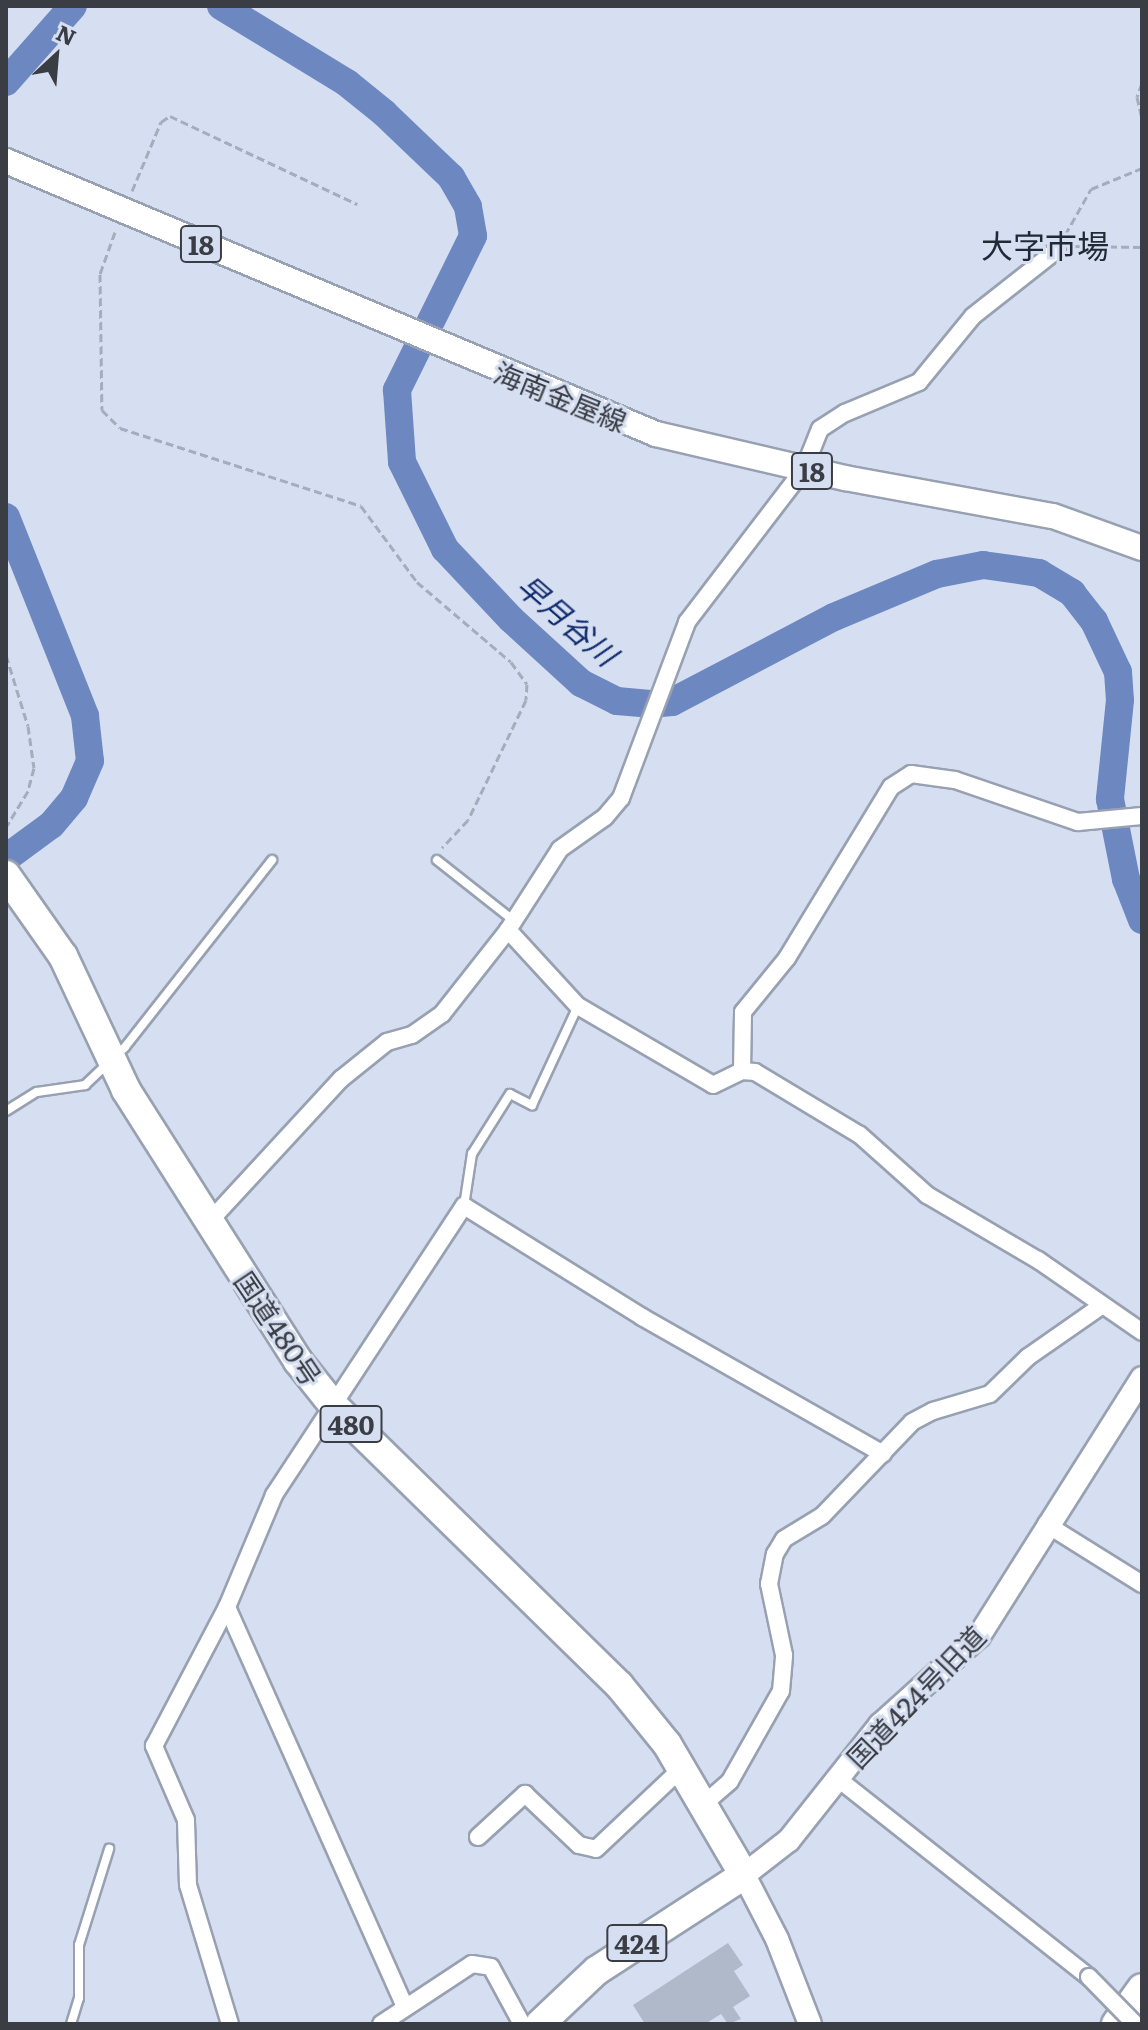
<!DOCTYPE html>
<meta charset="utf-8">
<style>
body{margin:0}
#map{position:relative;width:1148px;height:2030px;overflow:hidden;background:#d6dff1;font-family:Literata,"Noto Sans JP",serif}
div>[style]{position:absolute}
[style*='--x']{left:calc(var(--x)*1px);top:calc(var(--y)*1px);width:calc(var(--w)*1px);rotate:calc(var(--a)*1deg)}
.river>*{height:28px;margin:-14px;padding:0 14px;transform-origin:14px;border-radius:14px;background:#6d88c1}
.building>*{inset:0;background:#b0b9ca}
.path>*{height:3px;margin-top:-1.5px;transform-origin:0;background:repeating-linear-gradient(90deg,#a5acbb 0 8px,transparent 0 12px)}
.roads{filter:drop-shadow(2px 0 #98a1b1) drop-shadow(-2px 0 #98a1b1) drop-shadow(0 2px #98a1b1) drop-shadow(0 -2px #98a1b1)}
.lane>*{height:8px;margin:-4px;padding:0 4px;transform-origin:4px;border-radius:4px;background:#fff}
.street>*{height:16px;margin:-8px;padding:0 8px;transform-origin:8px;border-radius:8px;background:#fff}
.secondary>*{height:22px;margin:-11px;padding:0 11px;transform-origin:11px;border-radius:11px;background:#fff}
.primary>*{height:24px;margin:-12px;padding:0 12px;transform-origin:12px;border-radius:12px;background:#fff}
.highway>*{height:28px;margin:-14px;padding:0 14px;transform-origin:14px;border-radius:14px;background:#fff}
.bridges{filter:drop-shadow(2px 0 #98a1b1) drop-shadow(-2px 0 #98a1b1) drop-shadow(0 2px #98a1b1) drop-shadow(0 -2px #98a1b1)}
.street-bridge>*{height:16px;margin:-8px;padding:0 8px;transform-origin:8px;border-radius:8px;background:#fff}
span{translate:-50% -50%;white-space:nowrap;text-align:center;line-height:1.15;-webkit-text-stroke:6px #d6dff1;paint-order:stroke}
.shield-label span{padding:2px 6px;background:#d6dff1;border:2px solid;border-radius:6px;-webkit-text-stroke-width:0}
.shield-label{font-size:26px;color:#3a3d44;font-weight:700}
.street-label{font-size:28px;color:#3a3d44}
.water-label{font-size:30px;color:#0e296c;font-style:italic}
.quarter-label{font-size:32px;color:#222936}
.frame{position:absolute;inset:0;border:8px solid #3a3d44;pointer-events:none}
.north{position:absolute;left:16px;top:16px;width:80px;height:80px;-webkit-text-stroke:6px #d6dff1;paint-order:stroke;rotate:26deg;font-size:22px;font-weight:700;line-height:32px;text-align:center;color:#3a3d44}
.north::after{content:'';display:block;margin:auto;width:28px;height:36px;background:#3a3d44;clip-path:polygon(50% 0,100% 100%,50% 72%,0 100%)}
</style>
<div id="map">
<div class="river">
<i style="--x:221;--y:6;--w:148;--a:31.4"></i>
<i style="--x:347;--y:83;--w:48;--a:39"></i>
<i style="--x:384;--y:113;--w:93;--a:43.7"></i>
<i style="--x:451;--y:177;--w:34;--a:60"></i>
<i style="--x:468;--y:207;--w:29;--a:80"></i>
<i style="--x:473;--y:236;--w:172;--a:116.3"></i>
<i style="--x:397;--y:390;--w:72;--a:86"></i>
<i style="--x:402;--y:462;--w:97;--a:63.7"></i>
<i style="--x:445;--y:549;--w:96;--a:46.7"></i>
<i style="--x:511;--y:619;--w:95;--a:42.4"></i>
<i style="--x:581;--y:683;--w:40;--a:26.6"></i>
<i style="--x:617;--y:701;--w:33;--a:5"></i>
<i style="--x:650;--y:704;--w:22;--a:-5"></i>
<i style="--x:672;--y:702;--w:183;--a:-27.7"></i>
<i style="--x:834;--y:617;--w:112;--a:-22.7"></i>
<i style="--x:937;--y:574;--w:47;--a:-11.1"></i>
<i style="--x:983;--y:565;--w:57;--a:8.1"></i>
<i style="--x:1039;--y:573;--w:39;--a:31"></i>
<i style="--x:1072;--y:593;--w:36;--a:52"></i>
<i style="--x:1094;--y:621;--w:56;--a:64.8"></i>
<i style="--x:1118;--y:672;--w:28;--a:86"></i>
<i style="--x:1120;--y:700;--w:100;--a:95.8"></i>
<i style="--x:1110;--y:799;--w:82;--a:78.7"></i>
<i style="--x:1126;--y:879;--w:44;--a:68.7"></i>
<i style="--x:6;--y:82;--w:101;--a:-48.6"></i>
<i style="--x:6;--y:517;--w:214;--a:68.3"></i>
<i style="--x:85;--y:716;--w:45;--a:83.7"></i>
<i style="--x:90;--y:761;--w:40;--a:113.4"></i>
<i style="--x:74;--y:798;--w:35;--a:130"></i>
<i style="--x:51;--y:825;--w:56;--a:143.7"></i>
</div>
<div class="building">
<i style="clip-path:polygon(728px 1943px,743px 1965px,734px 1971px,750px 1996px,733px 2007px,741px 2019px,728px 2024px,721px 2014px,705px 2024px,645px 2024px,633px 2005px)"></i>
</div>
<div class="path">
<i style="--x:1142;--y:83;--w:15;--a:110"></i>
<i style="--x:1137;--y:97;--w:22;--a:77"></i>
<i style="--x:132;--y:191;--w:75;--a:-67.2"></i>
<i style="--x:161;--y:122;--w:11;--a:-34"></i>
<i style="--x:170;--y:116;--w:207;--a:25.2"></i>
<i style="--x:115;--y:232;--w:45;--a:109.7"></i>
<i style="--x:100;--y:274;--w:136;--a:89.2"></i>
<i style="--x:102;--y:410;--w:25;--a:45"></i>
<i style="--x:120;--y:428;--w:253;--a:17.9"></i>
<i style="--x:361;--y:506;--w:94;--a:53.6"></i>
<i style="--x:417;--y:582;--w:123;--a:40.4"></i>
<i style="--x:511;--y:662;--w:27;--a:54"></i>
<i style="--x:527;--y:684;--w:16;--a:94"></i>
<i style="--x:526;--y:700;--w:133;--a:115.8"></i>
<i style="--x:468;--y:820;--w:38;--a:133"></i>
<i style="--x:1065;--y:235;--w:53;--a:-60.5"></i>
<i style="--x:1091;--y:189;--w:55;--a:-22.4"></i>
<i style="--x:1073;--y:246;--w:69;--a:0.8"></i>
<i style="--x:6;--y:655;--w:74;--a:72.8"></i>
<i style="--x:28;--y:726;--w:42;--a:81.9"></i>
<i style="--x:34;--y:768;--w:24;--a:105"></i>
<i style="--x:28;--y:791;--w:42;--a:121.4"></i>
</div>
<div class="roads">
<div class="lane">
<i style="--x:437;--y:860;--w:97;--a:38.3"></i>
<i style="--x:6;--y:1111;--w:36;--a:-32"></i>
<i style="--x:37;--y:1092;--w:49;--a:-8.3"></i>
<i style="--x:85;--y:1085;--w:55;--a:-43.5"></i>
<i style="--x:125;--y:1047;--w:238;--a:-51.8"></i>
<i style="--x:464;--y:1206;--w:53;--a:-81.3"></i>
<i style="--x:472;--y:1154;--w:71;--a:-57.7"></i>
<i style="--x:510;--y:1094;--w:25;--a:27"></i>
<i style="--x:532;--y:1105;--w:109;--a:-65.1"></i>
<i style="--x:71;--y:2024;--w:27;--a:-73"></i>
<i style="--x:79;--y:1998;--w:53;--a:-90"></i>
<i style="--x:79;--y:1945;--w:101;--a:-72.6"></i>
</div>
<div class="street">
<i style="--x:508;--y:930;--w:103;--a:47.4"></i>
<i style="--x:578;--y:1006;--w:156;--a:30.3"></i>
<i style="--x:713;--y:1085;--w:32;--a:-26"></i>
<i style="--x:742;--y:1071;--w:13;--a:4"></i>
<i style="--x:755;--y:1072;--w:122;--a:31"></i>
<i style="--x:860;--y:1135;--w:90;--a:41.8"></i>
<i style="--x:927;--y:1195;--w:129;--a:30.4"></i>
<i style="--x:1038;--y:1260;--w:126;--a:34.7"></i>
<i style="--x:742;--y:1071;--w:59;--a:-89"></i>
<i style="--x:743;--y:1012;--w:70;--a:-50.8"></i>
<i style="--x:787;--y:958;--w:200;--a:-58.7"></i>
<i style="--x:891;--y:787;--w:24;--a:-33"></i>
<i style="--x:911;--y:774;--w:44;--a:7.8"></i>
<i style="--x:955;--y:780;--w:130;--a:18.9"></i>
<i style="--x:1078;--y:822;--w:64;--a:-5.4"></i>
<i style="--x:208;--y:1223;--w:196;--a:-47.3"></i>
<i style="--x:341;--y:1079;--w:59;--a:-38.8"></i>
<i style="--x:387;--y:1042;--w:26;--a:-16"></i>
<i style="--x:412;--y:1035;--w:37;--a:-35"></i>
<i style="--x:442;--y:1014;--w:107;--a:-51.8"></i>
<i style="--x:508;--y:930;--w:96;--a:-57.3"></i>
<i style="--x:560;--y:849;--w:55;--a:-35.4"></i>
<i style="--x:605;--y:817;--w:25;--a:-50"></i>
<i style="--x:621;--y:798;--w:188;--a:-69.4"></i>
<i style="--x:687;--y:622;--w:193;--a:-52.6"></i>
<i style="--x:804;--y:469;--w:43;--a:-68.2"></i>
<i style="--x:820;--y:429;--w:30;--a:-33"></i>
<i style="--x:845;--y:413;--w:80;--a:-22.7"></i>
<i style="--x:919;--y:382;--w:85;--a:-50.7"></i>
<i style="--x:973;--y:316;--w:108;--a:-38.2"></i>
<i style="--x:1046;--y:1524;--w:113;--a:32"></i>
<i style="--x:227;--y:1607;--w:438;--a:66"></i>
<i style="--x:837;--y:1778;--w:321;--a:38.3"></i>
<i style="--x:705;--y:1803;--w:33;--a:-41"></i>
<i style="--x:730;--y:1781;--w:103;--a:-60.5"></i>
<i style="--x:781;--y:1691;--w:36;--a:-85"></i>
<i style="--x:784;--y:1655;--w:73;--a:-101.9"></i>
<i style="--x:769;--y:1584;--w:31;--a:-79"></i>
<i style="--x:775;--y:1554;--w:17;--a:-59"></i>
<i style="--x:784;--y:1539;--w:44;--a:-31.2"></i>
<i style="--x:822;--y:1516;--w:130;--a:-46.2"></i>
<i style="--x:912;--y:1422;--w:24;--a:-28"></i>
<i style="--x:933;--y:1411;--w:59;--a:-16.6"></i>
<i style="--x:990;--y:1394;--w:53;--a:-44.2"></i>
<i style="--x:1028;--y:1357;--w:89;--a:-34.9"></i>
<i style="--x:478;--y:1837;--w:64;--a:-42.5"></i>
<i style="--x:525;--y:1794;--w:74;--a:43.4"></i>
<i style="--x:579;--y:1845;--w:17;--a:13"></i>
<i style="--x:596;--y:1849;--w:120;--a:-43.3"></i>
<i style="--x:230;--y:2024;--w:145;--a:-106.8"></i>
<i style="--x:188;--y:1885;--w:65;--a:-91.8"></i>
<i style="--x:186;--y:1820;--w:81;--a:-113.4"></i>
<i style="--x:154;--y:1746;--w:157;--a:-62.3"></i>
<i style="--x:227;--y:1607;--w:121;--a:-67.2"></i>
<i style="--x:274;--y:1495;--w:346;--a:-56.7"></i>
<i style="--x:464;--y:1206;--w:210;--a:31.9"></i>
<i style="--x:642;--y:1317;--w:277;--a:29.6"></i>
<i style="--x:381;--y:2024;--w:109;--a:-33.4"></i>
<i style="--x:472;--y:1964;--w:19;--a:9"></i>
<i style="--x:491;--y:1967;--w:65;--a:61.5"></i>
</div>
<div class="secondary">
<i style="--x:810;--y:2024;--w:91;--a:-111.2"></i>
<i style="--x:777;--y:1939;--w:72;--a:-117.3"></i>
<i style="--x:744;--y:1875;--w:57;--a:-37.9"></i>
<i style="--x:789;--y:1840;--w:147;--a:-51.6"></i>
<i style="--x:880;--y:1725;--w:133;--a:-42"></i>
<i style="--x:979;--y:1636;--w:305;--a:-57.7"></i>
</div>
<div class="primary">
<i style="--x:6;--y:161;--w:705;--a:22.78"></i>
<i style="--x:656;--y:434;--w:194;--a:13.1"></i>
<i style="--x:845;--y:478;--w:211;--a:10.4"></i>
<i style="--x:1053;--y:516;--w:95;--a:19.8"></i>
</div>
<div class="highway">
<i style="--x:6;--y:875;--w:99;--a:54.9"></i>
<i style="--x:63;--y:956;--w:148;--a:64.8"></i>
<i style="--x:126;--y:1090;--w:321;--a:57.6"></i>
<i style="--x:298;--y:1361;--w:56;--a:51.5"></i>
<i style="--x:333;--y:1405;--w:400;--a:44.4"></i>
<i style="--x:619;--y:1685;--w:76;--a:50.9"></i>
<i style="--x:667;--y:1744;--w:152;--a:59.6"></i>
<i style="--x:744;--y:1875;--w:176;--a:147"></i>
<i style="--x:596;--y:1971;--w:77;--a:136.6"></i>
<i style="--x:1116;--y:2024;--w:44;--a:-54.2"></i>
</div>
</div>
<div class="bridges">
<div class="street-bridge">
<i style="--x:1089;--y:1977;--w:66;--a:45.6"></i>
</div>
</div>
<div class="shield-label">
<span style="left:201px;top:244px">18</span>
<span style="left:812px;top:471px">18</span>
<span style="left:351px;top:1424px">480</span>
<span style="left:637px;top:1943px">424</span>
</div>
<div class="street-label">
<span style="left:561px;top:396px;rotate:22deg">海南金屋線</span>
<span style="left:279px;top:1328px;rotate:56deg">国道480号</span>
<span style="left:915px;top:1696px;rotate:-46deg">国道424号旧道</span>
</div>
<div class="water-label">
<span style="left:568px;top:619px;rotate:41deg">早月谷川</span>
</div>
<div class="quarter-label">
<span style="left:1045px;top:244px">大字市場</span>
</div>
<div class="frame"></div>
<div class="north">N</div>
</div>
